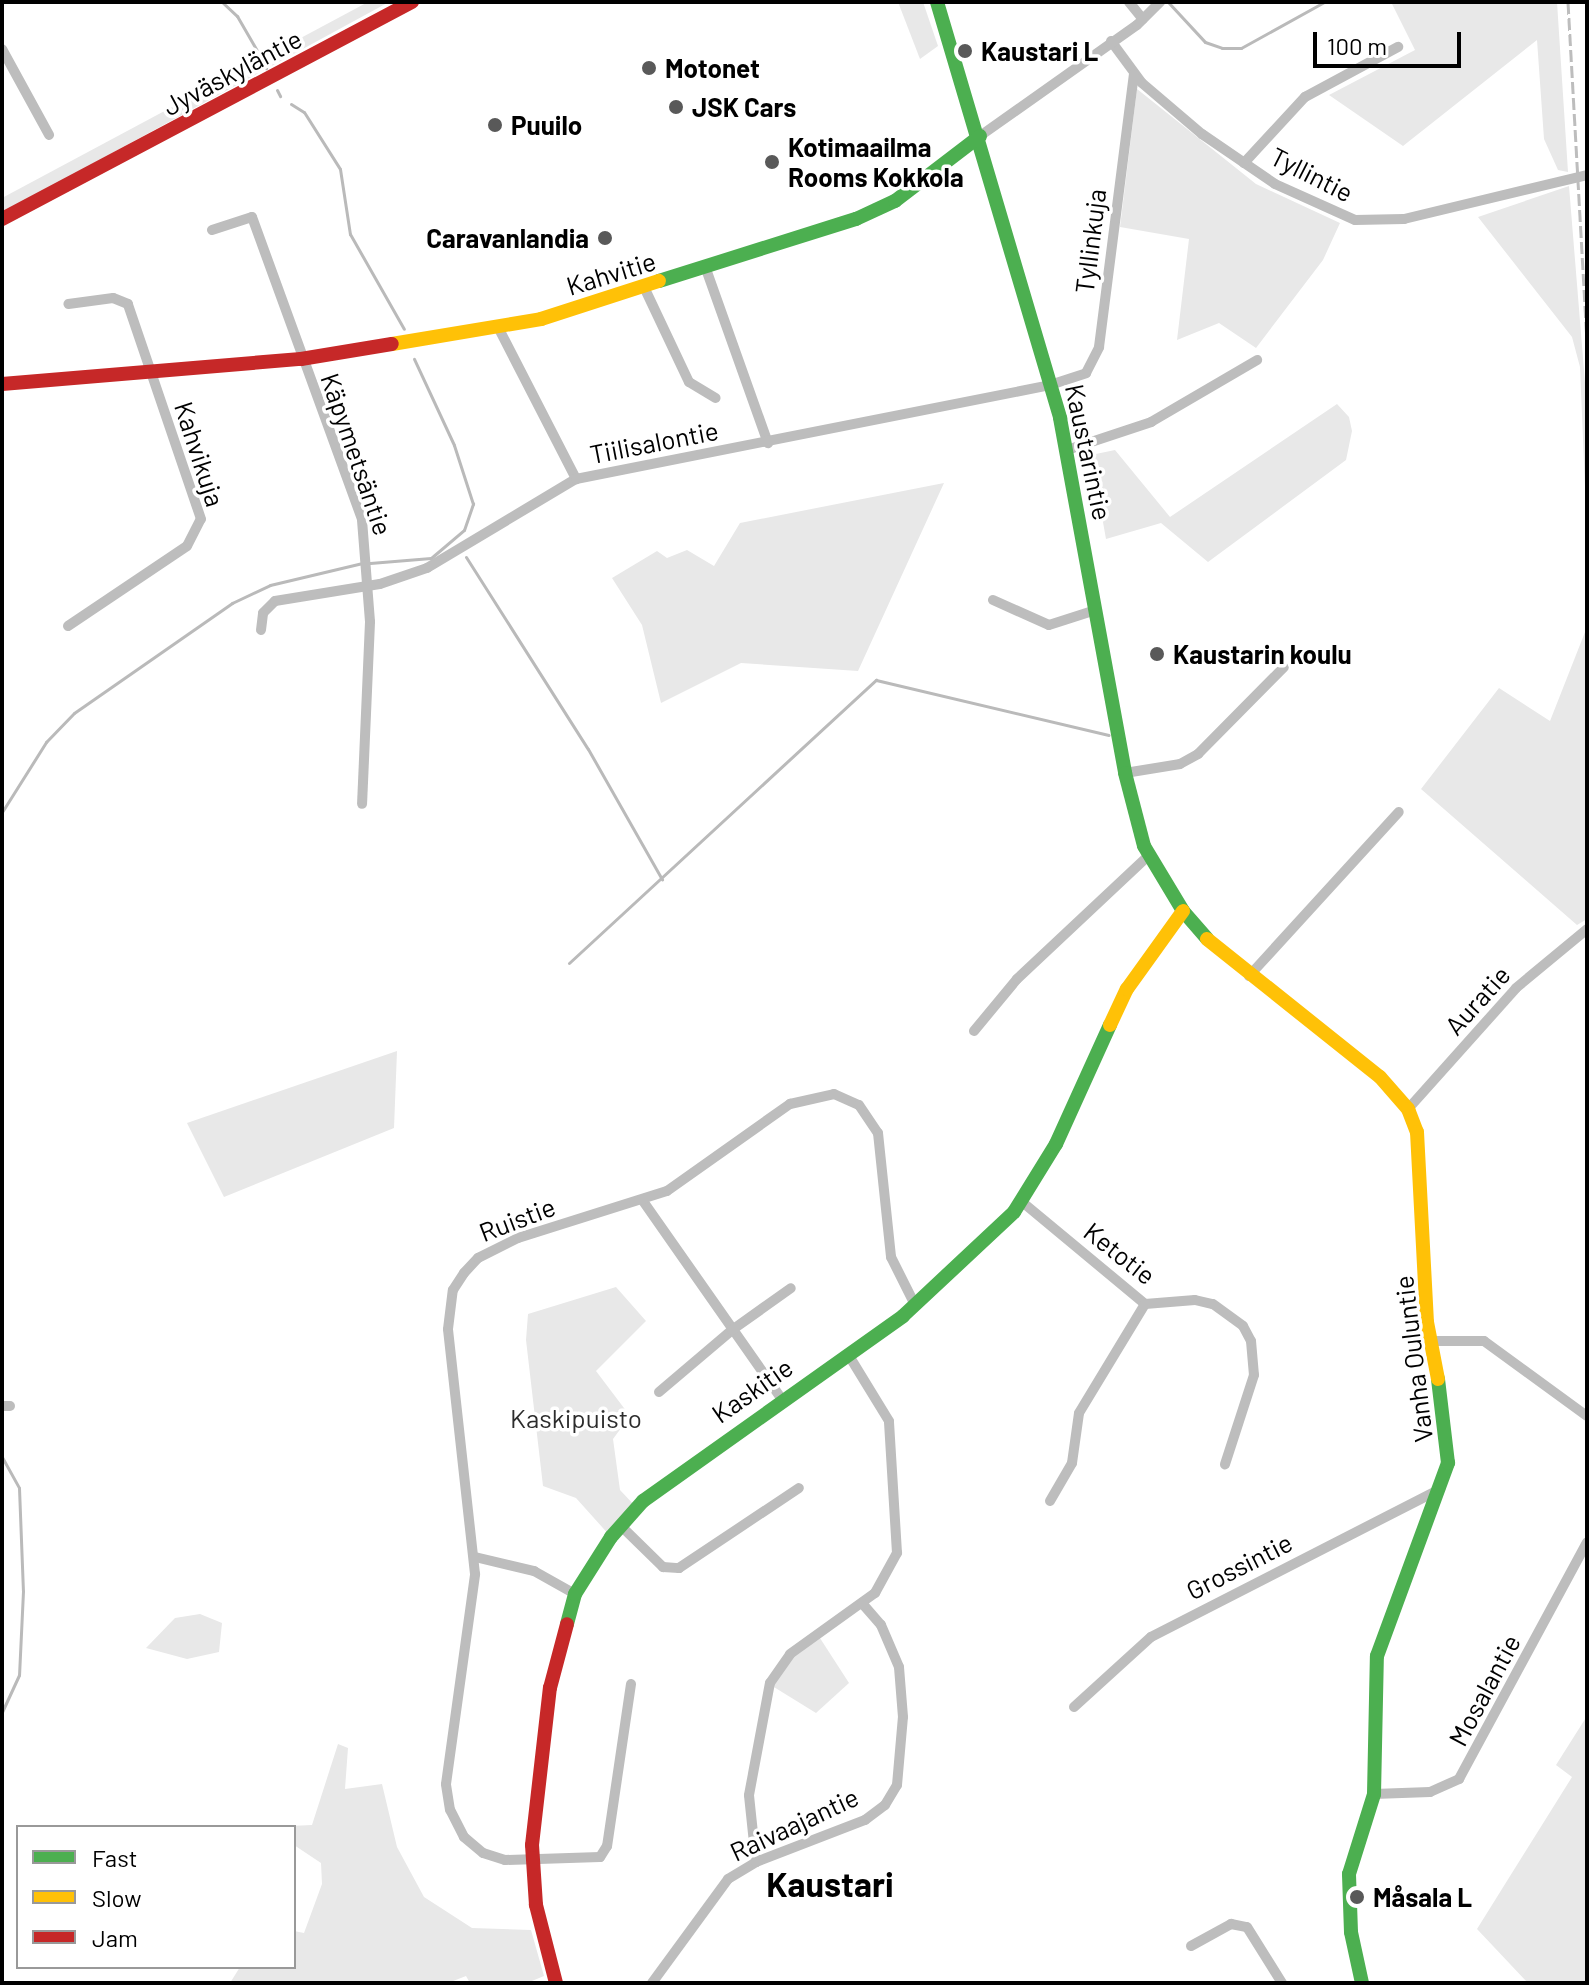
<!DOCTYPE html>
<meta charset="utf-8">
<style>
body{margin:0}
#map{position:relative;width:1589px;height:1985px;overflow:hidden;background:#fff;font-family:Barlow,sans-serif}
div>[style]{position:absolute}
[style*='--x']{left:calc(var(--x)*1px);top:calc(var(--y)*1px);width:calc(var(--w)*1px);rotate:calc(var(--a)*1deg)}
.green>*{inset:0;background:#e8e8e8}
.stream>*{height:3px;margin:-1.5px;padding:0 1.5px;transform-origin:1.5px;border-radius:1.5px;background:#bababa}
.street>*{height:10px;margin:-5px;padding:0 5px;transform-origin:5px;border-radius:5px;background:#bdbdbd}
.fast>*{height:14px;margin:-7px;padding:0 7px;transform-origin:7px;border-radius:7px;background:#4caf50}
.slow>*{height:14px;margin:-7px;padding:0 7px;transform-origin:7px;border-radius:7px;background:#ffc107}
.jam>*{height:14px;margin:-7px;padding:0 7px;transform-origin:7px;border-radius:7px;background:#c62828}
.rail>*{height:3px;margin-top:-1.5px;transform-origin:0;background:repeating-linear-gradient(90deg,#bdbdbd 0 12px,transparent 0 16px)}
.dots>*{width:22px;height:22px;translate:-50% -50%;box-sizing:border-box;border:4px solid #fff;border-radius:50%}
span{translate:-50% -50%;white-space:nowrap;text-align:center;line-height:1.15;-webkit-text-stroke:7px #fff;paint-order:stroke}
.poi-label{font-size:26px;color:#000;font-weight:700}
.left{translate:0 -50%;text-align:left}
.right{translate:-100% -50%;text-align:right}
.street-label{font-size:26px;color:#000}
.park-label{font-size:26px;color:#2c2c2c}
.district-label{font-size:34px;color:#000;font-weight:700}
.frame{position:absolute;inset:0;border:4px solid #000;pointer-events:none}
.legend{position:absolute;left:16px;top:1825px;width:280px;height:144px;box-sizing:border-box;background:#fff;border:2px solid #999;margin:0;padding:10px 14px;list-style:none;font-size:24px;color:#000}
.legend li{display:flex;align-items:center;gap:16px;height:40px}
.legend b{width:40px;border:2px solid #999}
.scale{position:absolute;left:1313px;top:32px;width:148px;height:36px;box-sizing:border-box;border:4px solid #000;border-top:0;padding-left:10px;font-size:24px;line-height:28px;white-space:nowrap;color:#000;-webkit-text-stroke:6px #fff;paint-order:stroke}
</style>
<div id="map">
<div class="green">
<i style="clip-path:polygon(368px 2px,389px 2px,2px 213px,2px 198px)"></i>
<i style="clip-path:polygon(898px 2px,923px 2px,938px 46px,920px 59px)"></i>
<i style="clip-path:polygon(1391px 2px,1557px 2px,1568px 172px,1558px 170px,1544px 139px,1537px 40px,1403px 146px,1329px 95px,1415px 50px)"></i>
<i style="clip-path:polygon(1137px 89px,1256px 184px,1340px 223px,1323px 260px,1256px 348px,1219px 323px,1177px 340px,1189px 239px,1120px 227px)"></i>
<i style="clip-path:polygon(1569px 186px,1587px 407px,1587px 535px,1580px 367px,1572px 337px,1478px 217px)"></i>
<i style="clip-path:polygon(1337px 404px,1349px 417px,1352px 431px,1346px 460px,1208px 562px,1161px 523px,1106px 539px,1091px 455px,1115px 450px,1170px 517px)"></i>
<i style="clip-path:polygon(944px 483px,858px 671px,741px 663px,661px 703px,642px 625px,612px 578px,657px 551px,667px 558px,687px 550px,714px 566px,740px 523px)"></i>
<i style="clip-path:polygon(1587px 627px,1587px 919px,1577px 925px,1421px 789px,1499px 688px,1550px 721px)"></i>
<i style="clip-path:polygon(397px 1051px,394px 1128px,224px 1197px,187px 1123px)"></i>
<i style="clip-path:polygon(616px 1287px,646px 1321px,596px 1371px,630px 1416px,613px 1439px,620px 1490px,637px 1508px,611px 1537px,576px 1498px,543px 1486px,526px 1340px,528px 1314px)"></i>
<i style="clip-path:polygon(200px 1614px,222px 1623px,219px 1652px,187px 1659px,146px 1648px,175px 1618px)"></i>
<i style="clip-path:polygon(818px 1635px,849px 1683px,816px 1713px,769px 1684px,781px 1664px)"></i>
<i style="clip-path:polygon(1587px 1716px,1587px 1983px,1528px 1983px,1477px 1929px,1572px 1777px,1556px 1765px)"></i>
<i style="clip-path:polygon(338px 1744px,348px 1748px,345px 1789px,382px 1784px,397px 1847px,424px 1897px,472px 1928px,531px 1930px,544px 1976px,527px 1983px,470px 1983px,466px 1976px,448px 1983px,230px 1983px,240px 1967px,294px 1967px,294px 1931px,304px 1933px,322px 1884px,321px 1863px,294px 1845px,290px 1826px,312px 1825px)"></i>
</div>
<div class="stream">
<i style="--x:222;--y:2;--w:21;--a:43"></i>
<i style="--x:237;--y:16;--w:39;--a:60"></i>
<i style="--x:1168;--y:2;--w:54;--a:47.2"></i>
<i style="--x:1205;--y:42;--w:18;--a:19"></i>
<i style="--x:1222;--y:48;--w:19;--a:0"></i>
<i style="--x:1241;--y:48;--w:95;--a:-29"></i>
<i style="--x:263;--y:62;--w:7;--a:63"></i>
<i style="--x:277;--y:90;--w:7;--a:63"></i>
<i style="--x:291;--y:104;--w:15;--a:32"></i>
<i style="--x:304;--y:112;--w:67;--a:57.7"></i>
<i style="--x:340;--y:169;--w:66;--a:81.3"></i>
<i style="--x:350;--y:234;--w:109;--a:60.4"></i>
<i style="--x:466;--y:557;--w:227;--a:57.6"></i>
<i style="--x:588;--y:749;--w:150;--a:60.4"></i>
<i style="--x:370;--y:563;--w:61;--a:-4.7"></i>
<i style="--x:431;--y:558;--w:43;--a:-40.3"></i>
<i style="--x:464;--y:530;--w:28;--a:-71"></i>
<i style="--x:473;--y:504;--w:62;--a:-107.9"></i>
<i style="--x:454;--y:445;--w:95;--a:-114.9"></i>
<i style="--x:2;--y:812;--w:83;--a:-57.8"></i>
<i style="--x:46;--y:742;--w:40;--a:-46"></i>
<i style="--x:74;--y:713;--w:193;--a:-34.8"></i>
<i style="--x:232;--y:603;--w:42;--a:-25.3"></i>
<i style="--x:270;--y:585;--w:95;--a:-13.4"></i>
<i style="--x:2;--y:923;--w:69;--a:90"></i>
<i style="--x:569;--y:963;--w:418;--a:-42.7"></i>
<i style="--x:876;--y:680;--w:239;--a:13.3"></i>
<i style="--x:2;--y:1457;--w:35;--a:61"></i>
<i style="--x:19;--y:1488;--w:103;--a:87.8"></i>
<i style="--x:23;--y:1591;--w:84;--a:92.7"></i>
<i style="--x:19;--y:1675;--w:41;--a:114.7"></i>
</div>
<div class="street">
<i style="--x:1129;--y:2;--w:22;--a:51"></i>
<i style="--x:1111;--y:41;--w:52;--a:53.6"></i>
<i style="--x:1142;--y:83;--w:79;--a:40.4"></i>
<i style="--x:1202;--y:134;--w:88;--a:34.4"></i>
<i style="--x:1275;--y:184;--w:88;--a:24.2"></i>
<i style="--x:1355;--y:220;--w:49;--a:-1.2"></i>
<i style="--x:1404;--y:219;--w:188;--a:-13.5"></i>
<i style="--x:2;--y:49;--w:98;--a:61.3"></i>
<i style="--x:980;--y:136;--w:192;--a:-35.3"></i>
<i style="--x:1137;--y:25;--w:33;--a:-45"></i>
<i style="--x:1244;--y:163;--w:90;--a:-47.3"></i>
<i style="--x:1305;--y:97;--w:106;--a:-28.3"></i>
<i style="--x:212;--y:230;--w:42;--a:-18"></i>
<i style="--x:252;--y:217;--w:322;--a:70"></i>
<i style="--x:362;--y:520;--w:102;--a:85.5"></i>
<i style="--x:370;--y:622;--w:182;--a:92.5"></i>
<i style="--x:706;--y:269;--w:185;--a:70.4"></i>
<i style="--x:644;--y:287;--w:105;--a:64.7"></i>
<i style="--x:689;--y:382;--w:31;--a:31"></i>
<i style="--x:499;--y:329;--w:169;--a:62.8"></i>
<i style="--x:1067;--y:450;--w:89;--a:-18.4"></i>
<i style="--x:1151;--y:422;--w:123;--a:-30.3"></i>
<i style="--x:993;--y:600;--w:61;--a:24.1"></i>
<i style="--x:1049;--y:625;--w:49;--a:-17.7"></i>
<i style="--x:68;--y:626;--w:143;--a:-33.9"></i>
<i style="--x:187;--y:546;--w:30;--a:-63"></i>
<i style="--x:201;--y:519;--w:227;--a:-108.8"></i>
<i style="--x:128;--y:304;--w:16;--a:-158"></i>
<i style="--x:113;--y:298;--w:45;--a:172.4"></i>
<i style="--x:261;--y:630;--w:17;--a:-83"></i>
<i style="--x:263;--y:613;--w:17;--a:-45"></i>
<i style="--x:275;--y:601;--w:106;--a:-9.2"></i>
<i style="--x:380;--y:584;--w:50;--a:-18.8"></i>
<i style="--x:427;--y:568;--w:174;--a:-30.9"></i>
<i style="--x:576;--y:479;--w:483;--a:-11.2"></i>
<i style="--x:1050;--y:385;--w:38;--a:-18"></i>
<i style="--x:1086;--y:373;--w:29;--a:-63"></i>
<i style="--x:1099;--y:347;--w:275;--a:-82.7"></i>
<i style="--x:1125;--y:773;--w:56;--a:-9.3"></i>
<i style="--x:1180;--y:764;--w:21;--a:-29"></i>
<i style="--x:1198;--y:754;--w:122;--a:-45.3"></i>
<i style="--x:1249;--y:976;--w:222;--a:-47.6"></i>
<i style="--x:974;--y:1031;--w:67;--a:-50.4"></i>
<i style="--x:1017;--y:979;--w:180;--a:-43.2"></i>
<i style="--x:1408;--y:1109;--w:162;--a:-48.2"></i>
<i style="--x:1516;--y:988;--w:92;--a:-39.7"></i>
<i style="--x:643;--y:1201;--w:241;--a:55"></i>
<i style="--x:1021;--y:1201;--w:161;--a:39.7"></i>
<i style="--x:1145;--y:1304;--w:50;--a:-4.6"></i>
<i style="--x:1195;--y:1300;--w:18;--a:13"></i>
<i style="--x:1213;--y:1304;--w:37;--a:36"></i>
<i style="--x:1243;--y:1326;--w:17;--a:62"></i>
<i style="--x:1251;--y:1341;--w:34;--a:85"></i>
<i style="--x:1254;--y:1375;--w:94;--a:108"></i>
<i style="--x:1430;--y:1341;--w:54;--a:0"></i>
<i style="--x:1484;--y:1341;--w:127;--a:36.1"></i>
<i style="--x:659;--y:1392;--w:96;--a:-40.3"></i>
<i style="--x:732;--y:1330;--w:72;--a:-35.4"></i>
<i style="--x:2;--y:1406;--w:8;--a:0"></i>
<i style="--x:1050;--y:1501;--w:44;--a:-59.9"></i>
<i style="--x:1072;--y:1463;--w:50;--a:-82"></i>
<i style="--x:1079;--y:1413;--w:127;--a:-58.8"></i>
<i style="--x:621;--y:1526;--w:59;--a:44.3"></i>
<i style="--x:663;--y:1567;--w:16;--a:4"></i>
<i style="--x:679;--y:1568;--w:144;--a:-33.7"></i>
<i style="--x:475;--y:1557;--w:61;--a:13.3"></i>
<i style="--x:534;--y:1571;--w:47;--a:29.3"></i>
<i style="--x:631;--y:1684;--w:164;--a:98.4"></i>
<i style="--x:607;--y:1846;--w:13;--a:122"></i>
<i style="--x:600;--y:1857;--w:95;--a:178.2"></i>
<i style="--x:505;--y:1860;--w:23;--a:-162"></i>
<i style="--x:483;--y:1853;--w:25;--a:-140"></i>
<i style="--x:464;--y:1837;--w:30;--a:-117"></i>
<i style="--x:450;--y:1810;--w:26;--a:-99"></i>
<i style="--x:446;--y:1784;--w:212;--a:-82.1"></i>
<i style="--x:475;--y:1574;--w:246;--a:-96.3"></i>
<i style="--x:448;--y:1329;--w:39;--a:-83"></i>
<i style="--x:453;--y:1290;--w:20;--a:-57"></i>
<i style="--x:464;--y:1273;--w:21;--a:-47"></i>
<i style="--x:478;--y:1258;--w:45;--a:-26.6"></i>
<i style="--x:518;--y:1238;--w:156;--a:-17.5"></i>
<i style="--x:667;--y:1191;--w:151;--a:-35.3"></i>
<i style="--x:790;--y:1104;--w:45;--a:-12.8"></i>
<i style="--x:834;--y:1094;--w:27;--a:24"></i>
<i style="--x:859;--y:1105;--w:34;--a:56"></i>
<i style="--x:878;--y:1133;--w:125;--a:84"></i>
<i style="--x:891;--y:1257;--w:54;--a:63.4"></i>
<i style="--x:1074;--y:1707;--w:104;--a:-42.3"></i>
<i style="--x:1151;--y:1637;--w:325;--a:-27.1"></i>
<i style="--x:1374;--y:1794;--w:56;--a:-2"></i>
<i style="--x:1430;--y:1792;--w:32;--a:-24"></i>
<i style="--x:1459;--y:1779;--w:269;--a:-61.6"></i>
<i style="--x:756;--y:1862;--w:67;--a:-96"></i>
<i style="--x:749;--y:1795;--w:114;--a:-79.4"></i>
<i style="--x:770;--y:1683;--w:35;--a:-55"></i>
<i style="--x:790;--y:1654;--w:105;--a:-35.7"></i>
<i style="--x:875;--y:1593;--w:46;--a:-61.2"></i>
<i style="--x:897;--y:1553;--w:132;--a:-93.5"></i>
<i style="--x:889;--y:1421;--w:79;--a:-121.5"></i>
<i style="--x:1191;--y:1946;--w:46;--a:-28.8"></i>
<i style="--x:1231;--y:1924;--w:16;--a:11"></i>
<i style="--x:1247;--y:1927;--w:66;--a:58"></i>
<i style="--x:652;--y:1983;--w:129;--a:-53.8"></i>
<i style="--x:728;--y:1879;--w:33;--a:-31"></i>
<i style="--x:756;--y:1862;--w:117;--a:-21.1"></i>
<i style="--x:865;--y:1820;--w:25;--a:-37"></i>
<i style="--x:885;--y:1805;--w:23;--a:-59"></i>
<i style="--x:897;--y:1785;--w:68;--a:-85"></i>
<i style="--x:903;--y:1717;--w:50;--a:-94.6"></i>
<i style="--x:899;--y:1667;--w:46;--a:-113.2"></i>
<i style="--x:881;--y:1625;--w:29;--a:-131"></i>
</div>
<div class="fast">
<i style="--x:937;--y:2;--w:434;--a:73.5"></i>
<i style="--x:1060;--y:418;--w:361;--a:79.6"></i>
<i style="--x:1125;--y:773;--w:75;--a:75.4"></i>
<i style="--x:1144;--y:846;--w:76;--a:59"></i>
<i style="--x:1183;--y:911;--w:37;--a:49"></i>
<i style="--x:659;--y:281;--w:207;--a:-17.5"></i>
<i style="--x:856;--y:219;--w:43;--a:-24.8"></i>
<i style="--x:895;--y:201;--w:107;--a:-37.4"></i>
<i style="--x:567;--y:1624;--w:31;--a:-75"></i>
<i style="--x:575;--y:1594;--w:67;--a:-57.7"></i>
<i style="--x:611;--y:1537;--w:48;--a:-48.4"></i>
<i style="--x:643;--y:1501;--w:319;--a:-35.4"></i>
<i style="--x:903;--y:1316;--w:152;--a:-43.1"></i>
<i style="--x:1014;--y:1212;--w:80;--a:-58.3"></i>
<i style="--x:1056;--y:1144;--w:131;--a:-65.6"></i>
<i style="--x:1362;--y:1983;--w:52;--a:-102.2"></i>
<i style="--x:1351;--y:1932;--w:58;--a:-92"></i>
<i style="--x:1349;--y:1874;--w:84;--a:-72.6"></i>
<i style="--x:1374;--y:1794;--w:138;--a:-88.8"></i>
<i style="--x:1377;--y:1656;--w:206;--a:-69.8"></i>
<i style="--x:1448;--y:1463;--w:85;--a:-96.8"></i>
</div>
<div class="slow">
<i style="--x:392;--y:344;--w:151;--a:-9.5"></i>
<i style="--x:541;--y:319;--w:124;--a:-17.9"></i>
<i style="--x:1207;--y:939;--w:221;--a:38.6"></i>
<i style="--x:1380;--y:1077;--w:43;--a:48.8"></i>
<i style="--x:1408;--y:1109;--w:25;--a:69"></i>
<i style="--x:1417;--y:1132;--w:190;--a:87"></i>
<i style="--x:1427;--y:1322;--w:58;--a:79.1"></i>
<i style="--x:1110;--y:1025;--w:40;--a:-65"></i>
<i style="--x:1127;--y:989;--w:96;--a:-54.3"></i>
</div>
<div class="jam">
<i style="--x:2;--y:219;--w:464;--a:-27.9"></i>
<i style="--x:2;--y:384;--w:300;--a:-4.8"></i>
<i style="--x:301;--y:359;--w:92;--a:-9.4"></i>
<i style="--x:556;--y:1983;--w:81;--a:-104.4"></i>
<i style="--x:536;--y:1905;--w:60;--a:-93.8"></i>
<i style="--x:532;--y:1845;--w:158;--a:-83.5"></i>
<i style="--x:550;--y:1688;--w:66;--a:-75.1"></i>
</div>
<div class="rail">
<i style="--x:1568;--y:2;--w:344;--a:86.8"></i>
</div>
<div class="dots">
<i style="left:965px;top:51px;background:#595959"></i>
<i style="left:649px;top:68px;background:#595959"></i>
<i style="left:676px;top:107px;background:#595959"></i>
<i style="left:495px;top:125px;background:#595959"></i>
<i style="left:772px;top:162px;background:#595959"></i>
<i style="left:605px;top:238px;background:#595959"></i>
<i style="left:1157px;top:654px;background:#595959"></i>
<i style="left:1357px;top:1897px;background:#595959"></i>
</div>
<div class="poi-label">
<span class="left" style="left:981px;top:51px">Kaustari L</span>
<span class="left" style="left:665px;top:68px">Motonet</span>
<span class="left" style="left:692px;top:107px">JSK Cars</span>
<span class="left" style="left:511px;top:125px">Puuilo</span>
<span class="left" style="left:788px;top:162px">Kotimaailma<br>Rooms Kokkola</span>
<span class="right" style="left:589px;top:238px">Caravanlandia</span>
<span class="left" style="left:1173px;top:654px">Kaustarin koulu</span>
<span class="left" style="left:1373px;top:1897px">Måsala L</span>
</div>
<div class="street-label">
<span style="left:232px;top:72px;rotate:-28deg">Jyväskyläntie</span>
<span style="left:1312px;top:174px;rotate:27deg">Tyllintie</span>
<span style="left:1090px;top:241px;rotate:-83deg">Tyllinkuja</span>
<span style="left:611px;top:273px;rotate:-17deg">Kahvitie</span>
<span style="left:654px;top:442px;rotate:-11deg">Tiilisalontie</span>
<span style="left:1089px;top:452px;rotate:78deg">Kaustarintie</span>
<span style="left:200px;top:454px;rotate:72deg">Kahvikuja</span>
<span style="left:357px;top:454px;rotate:71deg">Käpymetsäntie</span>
<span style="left:1477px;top:1000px;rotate:-48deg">Auratie</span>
<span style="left:517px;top:1219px;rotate:-21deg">Ruistie</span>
<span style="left:1120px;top:1253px;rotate:38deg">Ketotie</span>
<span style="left:1413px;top:1359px;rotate:-97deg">Vanha Ouluntie</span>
<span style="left:752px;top:1390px;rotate:-35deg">Kaskitie</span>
<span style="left:1239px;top:1566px;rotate:-27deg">Grossintie</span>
<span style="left:1484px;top:1690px;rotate:-62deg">Mosalantie</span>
<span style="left:794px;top:1824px;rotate:-25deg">Raivaajantie</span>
</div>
<div class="park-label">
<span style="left:576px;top:1418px">Kaskipuisto</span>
</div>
<div class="district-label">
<span style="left:830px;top:1884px">Kaustari</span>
</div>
<div class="frame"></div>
<ul class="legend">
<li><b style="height:10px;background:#4caf50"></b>Fast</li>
<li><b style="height:10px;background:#ffc107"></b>Slow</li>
<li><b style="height:10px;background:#c62828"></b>Jam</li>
</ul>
<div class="scale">100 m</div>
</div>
